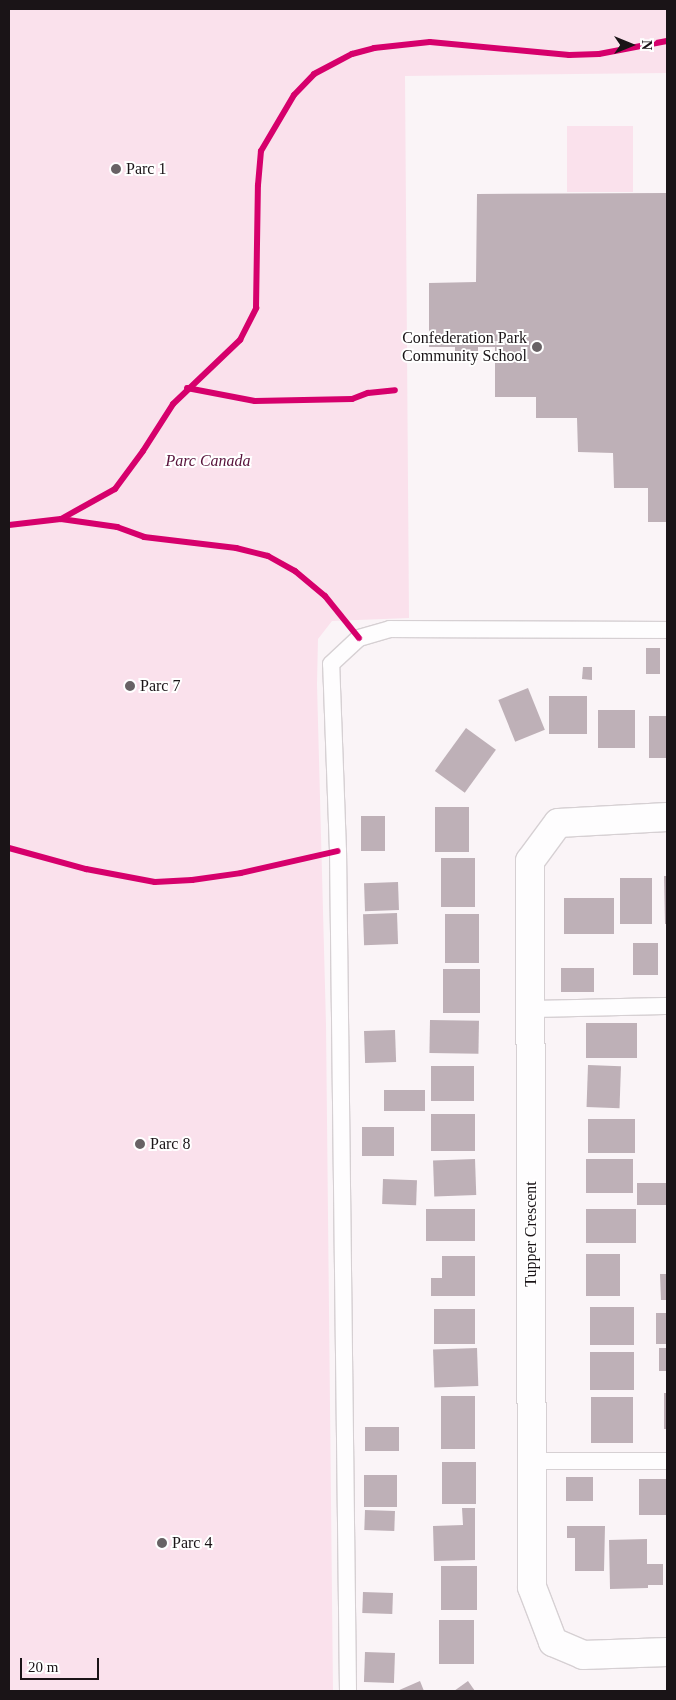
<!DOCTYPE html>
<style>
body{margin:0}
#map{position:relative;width:676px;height:1700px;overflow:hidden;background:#faf4f7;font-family:"Times New Roman",serif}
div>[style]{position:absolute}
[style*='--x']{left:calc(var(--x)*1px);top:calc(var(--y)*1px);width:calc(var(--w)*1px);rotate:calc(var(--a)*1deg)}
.green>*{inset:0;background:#fae1ec;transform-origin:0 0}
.building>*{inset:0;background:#beb0b7;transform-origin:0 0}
.roads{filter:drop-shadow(1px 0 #d6d0d3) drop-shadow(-1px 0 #d6d0d3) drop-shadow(0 1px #d6d0d3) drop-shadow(0 -1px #d6d0d3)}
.lane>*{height:16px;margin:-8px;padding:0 8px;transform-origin:8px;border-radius:8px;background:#fefdfe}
.street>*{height:28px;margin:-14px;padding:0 14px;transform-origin:14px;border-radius:14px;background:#fefdfe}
.cycleway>*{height:6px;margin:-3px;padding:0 3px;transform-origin:3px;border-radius:3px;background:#d6006c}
.dots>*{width:14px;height:14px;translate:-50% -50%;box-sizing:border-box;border:2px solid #fff;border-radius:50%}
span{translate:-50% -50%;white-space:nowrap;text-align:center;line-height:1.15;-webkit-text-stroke:4px #fff;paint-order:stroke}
.poi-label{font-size:16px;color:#1a1417}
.left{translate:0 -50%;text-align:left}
.right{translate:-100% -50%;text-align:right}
.park-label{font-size:16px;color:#57123a;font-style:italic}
.street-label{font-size:16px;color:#1a1417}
.frame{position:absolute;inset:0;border:10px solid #1a1417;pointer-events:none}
.north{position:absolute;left:606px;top:20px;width:50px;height:50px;-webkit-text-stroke:4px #fff;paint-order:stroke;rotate:90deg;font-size:14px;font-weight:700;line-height:20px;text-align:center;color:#1a1417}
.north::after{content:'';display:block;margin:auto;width:18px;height:22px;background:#1a1417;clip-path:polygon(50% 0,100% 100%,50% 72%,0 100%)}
.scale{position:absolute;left:20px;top:1658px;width:79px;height:22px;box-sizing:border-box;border:2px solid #1a1417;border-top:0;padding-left:6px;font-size:15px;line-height:18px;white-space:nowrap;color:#1a1417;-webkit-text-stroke:4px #fff;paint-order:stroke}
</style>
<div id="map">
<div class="green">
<i style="clip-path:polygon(9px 9px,667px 9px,667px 73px,405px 76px,409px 618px,332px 621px,318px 639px,317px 684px,326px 1024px,333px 1691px,9px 1691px)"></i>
<i style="left:633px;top:126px;width:66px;height:66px;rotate:90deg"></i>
</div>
<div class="building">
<i style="clip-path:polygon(667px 193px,667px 522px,648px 522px,648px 488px,614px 488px,613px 453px,578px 452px,577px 418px,536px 418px,536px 397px,495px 397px,495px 347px,478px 347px,478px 360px,455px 360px,455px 347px,429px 347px,429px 283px,476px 282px,477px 194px)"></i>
<i style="left:646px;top:648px;width:14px;height:26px"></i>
<i style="clip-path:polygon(583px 667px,592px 667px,592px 680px,582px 679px)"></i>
<i style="left:528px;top:688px;width:45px;height:32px;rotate:68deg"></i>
<i style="left:549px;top:696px;width:38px;height:38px"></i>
<i style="left:598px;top:710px;width:37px;height:38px"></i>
<i style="left:649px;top:716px;width:18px;height:42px"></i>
<i style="left:466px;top:728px;width:37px;height:53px;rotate:36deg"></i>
<i style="left:435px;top:807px;width:34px;height:45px"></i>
<i style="left:385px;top:816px;width:35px;height:24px;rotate:90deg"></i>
<i style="left:441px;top:858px;width:34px;height:49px"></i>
<i style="clip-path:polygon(664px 876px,667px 876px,667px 924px,665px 924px)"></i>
<i style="left:620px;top:878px;width:32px;height:46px"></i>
<i style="left:398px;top:882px;width:28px;height:34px;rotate:88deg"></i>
<i style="left:564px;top:898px;width:50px;height:36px"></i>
<i style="left:397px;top:913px;width:31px;height:34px;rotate:88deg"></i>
<i style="left:445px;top:914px;width:34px;height:49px"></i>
<i style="left:633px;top:943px;width:25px;height:32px"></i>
<i style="left:561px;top:968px;width:33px;height:24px"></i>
<i style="left:480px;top:969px;width:44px;height:37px;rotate:90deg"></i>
<i style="left:430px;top:1020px;width:49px;height:33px;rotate:1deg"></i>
<i style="left:586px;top:1023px;width:51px;height:35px"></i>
<i style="left:395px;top:1030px;width:32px;height:31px;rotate:88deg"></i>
<i style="left:588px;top:1065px;width:33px;height:42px;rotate:2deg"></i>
<i style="left:474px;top:1066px;width:35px;height:43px;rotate:90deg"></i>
<i style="left:384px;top:1090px;width:41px;height:21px"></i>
<i style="left:431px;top:1114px;width:44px;height:37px"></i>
<i style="left:588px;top:1119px;width:47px;height:34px"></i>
<i style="left:362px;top:1127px;width:32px;height:29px"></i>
<i style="left:475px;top:1159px;width:36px;height:42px;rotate:88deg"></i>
<i style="left:586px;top:1159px;width:47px;height:34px"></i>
<i style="left:383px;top:1179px;width:34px;height:25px;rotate:2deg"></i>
<i style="left:637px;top:1183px;width:30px;height:22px"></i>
<i style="left:426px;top:1209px;width:49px;height:32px"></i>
<i style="left:586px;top:1209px;width:50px;height:34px"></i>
<i style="left:586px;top:1254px;width:34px;height:42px"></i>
<i style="clip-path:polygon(442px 1256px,475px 1256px,475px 1296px,431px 1296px,431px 1278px,442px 1278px)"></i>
<i style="clip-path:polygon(660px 1274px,667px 1274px,667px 1300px,661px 1300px)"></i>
<i style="left:634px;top:1307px;width:38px;height:44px;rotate:90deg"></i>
<i style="left:475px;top:1309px;width:35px;height:41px;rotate:90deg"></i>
<i style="left:656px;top:1313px;width:11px;height:31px"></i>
<i style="left:477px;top:1348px;width:38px;height:44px;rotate:88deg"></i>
<i style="left:659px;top:1348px;width:8px;height:23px"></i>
<i style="left:590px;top:1352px;width:44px;height:38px"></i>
<i style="left:664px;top:1393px;width:3px;height:36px"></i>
<i style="left:441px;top:1396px;width:34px;height:53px"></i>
<i style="left:591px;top:1397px;width:42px;height:46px"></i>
<i style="left:365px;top:1427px;width:34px;height:24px"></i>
<i style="left:442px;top:1462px;width:34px;height:42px"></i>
<i style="left:364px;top:1475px;width:33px;height:32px"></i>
<i style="left:566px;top:1477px;width:27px;height:24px"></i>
<i style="left:639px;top:1479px;width:28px;height:36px"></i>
<i style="clip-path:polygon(462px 1508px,475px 1508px,475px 1560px,434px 1561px,433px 1526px,463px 1525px)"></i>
<i style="left:365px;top:1510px;width:30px;height:20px;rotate:2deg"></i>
<i style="clip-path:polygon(567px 1526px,605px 1526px,604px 1571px,575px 1571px,575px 1538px,567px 1538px)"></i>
<i style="clip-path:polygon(647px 1539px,647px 1564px,663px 1564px,663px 1585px,648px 1585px,648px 1588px,610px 1589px,609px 1540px)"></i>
<i style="left:441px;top:1566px;width:36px;height:44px"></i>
<i style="left:363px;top:1592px;width:30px;height:21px;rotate:2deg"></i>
<i style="left:439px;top:1620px;width:35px;height:44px"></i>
<i style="left:365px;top:1652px;width:30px;height:30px;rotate:2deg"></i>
<i style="clip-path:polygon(420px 1681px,424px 1691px,397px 1691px)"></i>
<i style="clip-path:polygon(468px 1681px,475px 1691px,454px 1691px)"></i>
</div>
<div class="roads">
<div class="lane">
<i style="--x:531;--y:1009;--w:136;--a:-1.3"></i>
<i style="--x:531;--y:1461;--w:136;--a:0"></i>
<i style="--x:348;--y:1691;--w:840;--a:-90.68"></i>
<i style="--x:338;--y:851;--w:187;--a:-92.1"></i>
<i style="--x:331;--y:664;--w:38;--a:-43"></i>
<i style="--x:359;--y:638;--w:32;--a:-16"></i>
<i style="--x:390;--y:629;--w:277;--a:0.2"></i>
</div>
<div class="street">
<i style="--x:667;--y:817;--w:109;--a:176.8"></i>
<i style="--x:558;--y:823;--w:47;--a:126.4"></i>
<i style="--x:530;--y:861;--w:726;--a:89.84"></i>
<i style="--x:532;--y:1587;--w:59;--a:69.1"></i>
<i style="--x:553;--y:1642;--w:33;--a:23"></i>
<i style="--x:583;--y:1655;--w:84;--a:-2"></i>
</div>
</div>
<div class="cycleway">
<i style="--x:187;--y:388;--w:69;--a:10.8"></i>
<i style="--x:255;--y:401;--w:97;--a:-1.2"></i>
<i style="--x:352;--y:399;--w:17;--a:-21"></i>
<i style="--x:368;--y:393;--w:27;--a:-6"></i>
<i style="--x:61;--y:519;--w:57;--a:8.1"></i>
<i style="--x:117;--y:527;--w:29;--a:20"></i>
<i style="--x:144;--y:537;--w:93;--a:6.8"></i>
<i style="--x:236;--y:548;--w:33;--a:14"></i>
<i style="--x:268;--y:556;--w:31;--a:29"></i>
<i style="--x:295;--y:571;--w:39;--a:40"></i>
<i style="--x:325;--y:596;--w:54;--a:51"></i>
<i style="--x:9;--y:525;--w:52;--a:-6.6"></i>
<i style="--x:61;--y:519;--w:62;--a:-29.1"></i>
<i style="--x:115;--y:489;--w:47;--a:-53.6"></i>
<i style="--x:143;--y:451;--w:56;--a:-57.4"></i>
<i style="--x:173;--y:404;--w:93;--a:-43.7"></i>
<i style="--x:240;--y:340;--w:36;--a:-63"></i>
<i style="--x:256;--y:308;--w:123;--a:-89.1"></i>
<i style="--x:258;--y:185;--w:34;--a:-85"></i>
<i style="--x:261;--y:151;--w:65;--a:-59.5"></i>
<i style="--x:294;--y:95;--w:29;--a:-46"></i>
<i style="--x:314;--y:74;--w:43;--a:-27.8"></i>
<i style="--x:352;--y:54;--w:23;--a:-15"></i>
<i style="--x:374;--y:48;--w:56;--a:-6.1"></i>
<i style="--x:430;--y:42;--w:140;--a:5.3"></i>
<i style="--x:569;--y:55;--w:30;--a:-2"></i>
<i style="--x:599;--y:54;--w:69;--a:-10.8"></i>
<i style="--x:9;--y:848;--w:80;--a:15.3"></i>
<i style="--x:86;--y:869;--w:70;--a:10.7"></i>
<i style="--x:155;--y:882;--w:37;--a:-3"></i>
<i style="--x:192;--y:880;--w:49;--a:-8.1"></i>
<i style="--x:241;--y:873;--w:99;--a:-12.8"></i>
</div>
<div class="dots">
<i style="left:116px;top:169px;background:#686265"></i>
<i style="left:537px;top:347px;background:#686265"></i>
<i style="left:130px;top:686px;background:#686265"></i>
<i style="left:140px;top:1144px;background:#686265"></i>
<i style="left:162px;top:1543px;background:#686265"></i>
</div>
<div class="poi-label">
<span class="left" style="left:126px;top:169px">Parc 1</span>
<span class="right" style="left:527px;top:347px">Confederation Park<br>Community School</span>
<span class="left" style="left:140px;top:686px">Parc 7</span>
<span class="left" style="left:150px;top:1144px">Parc 8</span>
<span class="left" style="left:172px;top:1543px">Parc 4</span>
</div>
<div class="park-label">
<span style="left:208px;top:461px">Parc Canada</span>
</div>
<div class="street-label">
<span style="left:531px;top:1234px;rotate:-90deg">Tupper Crescent</span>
</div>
<div class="frame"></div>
<div class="north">N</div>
<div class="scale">20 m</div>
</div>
